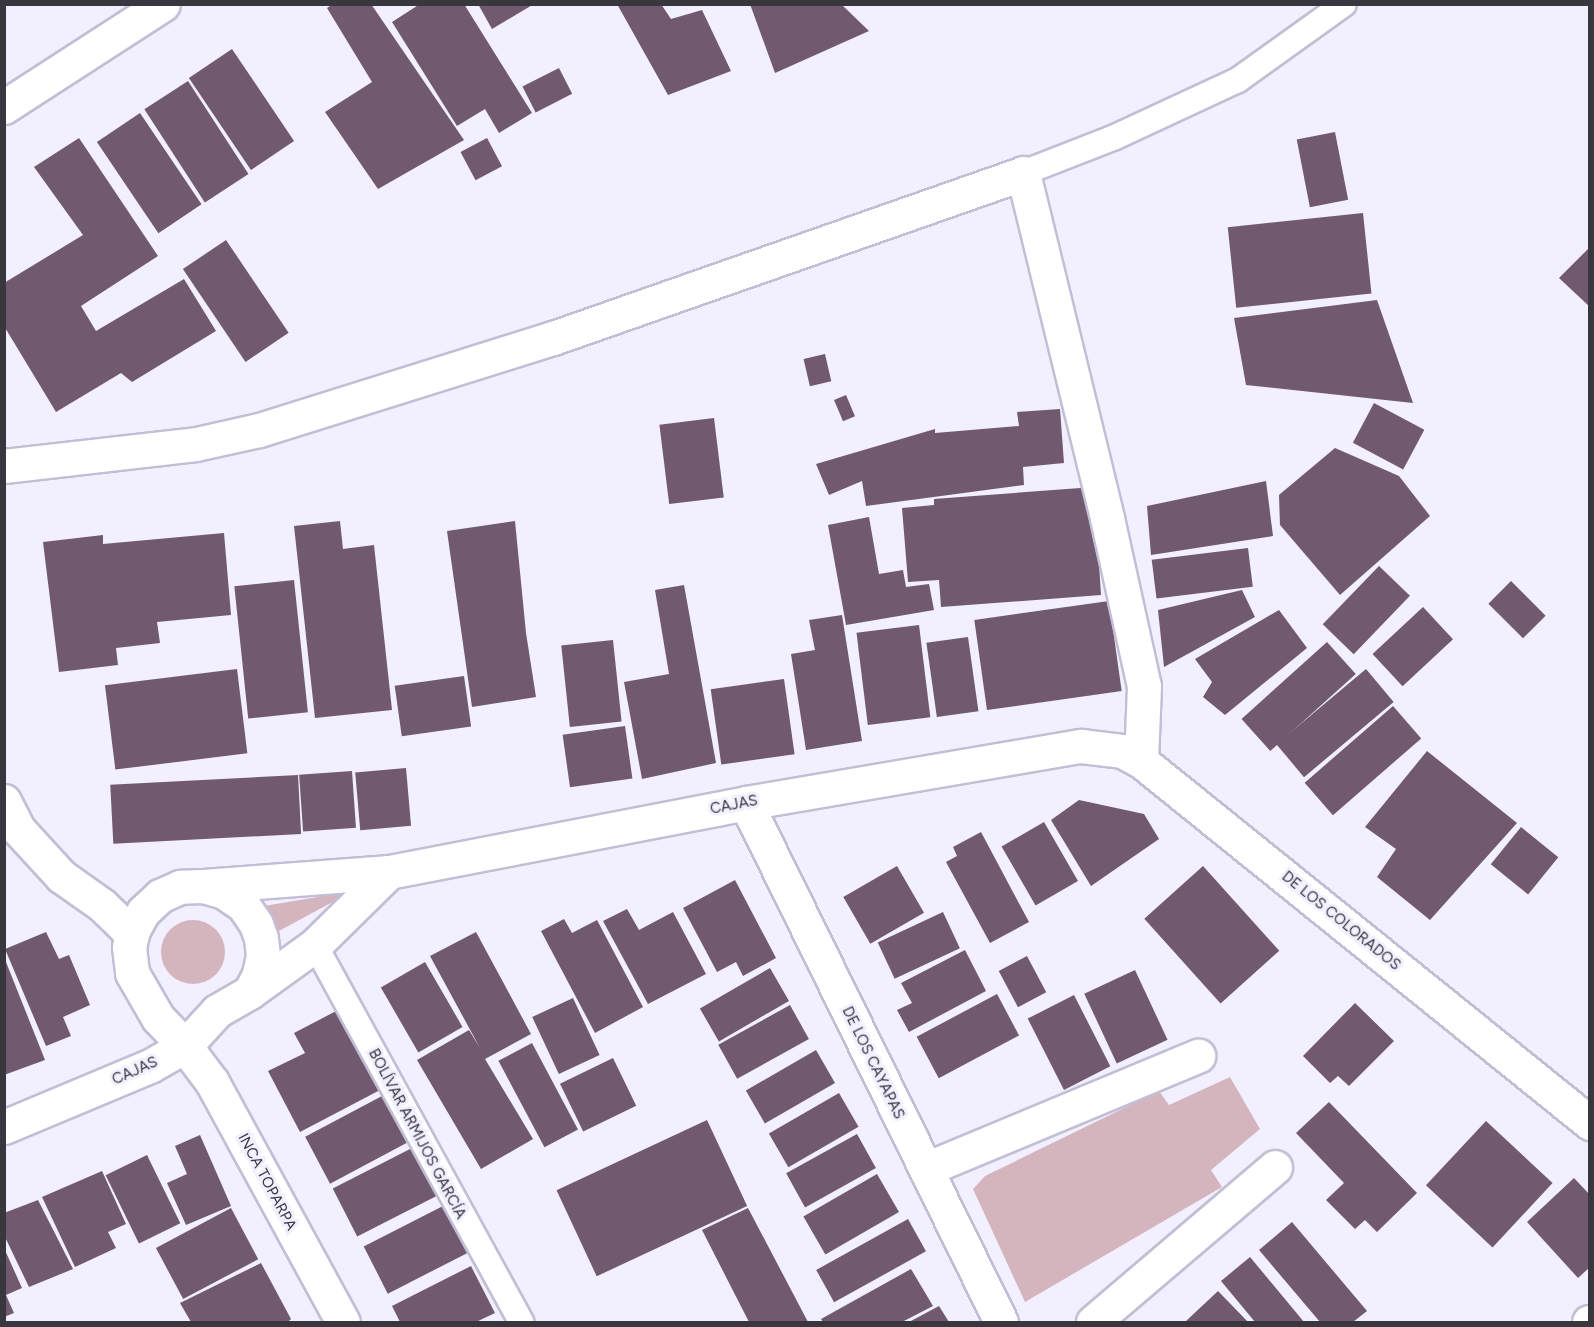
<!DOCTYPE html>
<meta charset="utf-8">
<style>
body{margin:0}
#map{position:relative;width:1594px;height:1327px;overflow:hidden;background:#f2effe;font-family:Figtree,sans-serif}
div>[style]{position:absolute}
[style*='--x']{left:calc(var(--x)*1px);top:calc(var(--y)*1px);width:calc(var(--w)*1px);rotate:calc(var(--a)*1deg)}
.green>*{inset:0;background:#d4b5bd}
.round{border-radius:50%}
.building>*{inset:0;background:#715970;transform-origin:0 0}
.roads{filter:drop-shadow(2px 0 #c1bed5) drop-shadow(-2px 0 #c1bed5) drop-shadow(0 2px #c1bed5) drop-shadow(0 -2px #c1bed5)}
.lane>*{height:24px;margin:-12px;padding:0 12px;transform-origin:12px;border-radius:12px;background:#fff}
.street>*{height:33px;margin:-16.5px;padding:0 16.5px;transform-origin:16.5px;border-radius:16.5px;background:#fff}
.secondary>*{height:33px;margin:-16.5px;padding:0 16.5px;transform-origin:16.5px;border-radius:16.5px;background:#fff}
span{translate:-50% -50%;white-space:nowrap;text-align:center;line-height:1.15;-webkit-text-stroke:6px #f2effe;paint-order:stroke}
.street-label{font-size:15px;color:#383740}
.frame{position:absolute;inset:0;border:6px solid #383740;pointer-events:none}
</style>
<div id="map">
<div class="green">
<i style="clip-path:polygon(353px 891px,277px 932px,264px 906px)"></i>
<i class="round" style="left:161px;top:920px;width:64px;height:64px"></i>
<i style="clip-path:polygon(1230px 1077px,1260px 1129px,1211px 1170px,1222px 1187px,1025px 1302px,973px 1189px,985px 1176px,1159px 1091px,1169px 1105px)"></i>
</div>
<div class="building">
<i style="clip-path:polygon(333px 4px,371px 4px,464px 140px,378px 189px,325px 112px,372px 82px,327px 8px)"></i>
<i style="clip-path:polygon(420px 4px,464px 4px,532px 113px,499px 133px,485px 109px,457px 126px,392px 22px)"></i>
<i style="clip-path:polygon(478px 4px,534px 4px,492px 29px)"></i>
<i style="clip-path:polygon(617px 4px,661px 4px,671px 19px,702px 10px,731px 71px,668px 95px)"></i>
<i style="clip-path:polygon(750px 4px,841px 4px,869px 31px,775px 73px)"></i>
<i style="left:232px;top:49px;width:111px;height:52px;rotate:56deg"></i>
<i style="left:559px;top:68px;width:29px;height:41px;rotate:63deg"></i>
<i style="left:188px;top:81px;width:111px;height:52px;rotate:57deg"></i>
<i style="left:140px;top:113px;width:110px;height:52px;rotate:56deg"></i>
<i style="left:1335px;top:132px;width:69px;height:39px;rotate:79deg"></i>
<i style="clip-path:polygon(79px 138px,158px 256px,81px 306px,96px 331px,184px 279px,216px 331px,132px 382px,121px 373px,56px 412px,4px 326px,4px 283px,83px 235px,34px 167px)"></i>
<i style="left:487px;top:138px;width:32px;height:30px;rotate:62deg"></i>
<i style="left:1363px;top:213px;width:81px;height:136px;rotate:84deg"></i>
<i style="left:226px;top:240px;width:112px;height:52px;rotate:56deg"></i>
<i style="clip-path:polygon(1590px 247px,1590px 307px,1559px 278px)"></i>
<i style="clip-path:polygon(1377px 300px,1413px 403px,1246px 385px,1234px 318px)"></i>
<i style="left:825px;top:354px;width:28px;height:22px;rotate:77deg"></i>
<i style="left:846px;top:395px;width:23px;height:13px;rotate:67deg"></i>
<i style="left:1374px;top:403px;width:57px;height:45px;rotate:28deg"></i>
<i style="clip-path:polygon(1060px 409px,1064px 463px,1023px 467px,1024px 485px,866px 506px,862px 481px,829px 495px,816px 464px,935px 429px,935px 433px,1019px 426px,1017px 412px)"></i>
<i style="left:714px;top:418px;width:80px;height:55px;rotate:83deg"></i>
<i style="clip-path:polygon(1335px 448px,1399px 476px,1430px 516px,1340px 595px,1280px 525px,1279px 495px)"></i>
<i style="clip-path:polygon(1266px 481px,1273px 536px,1151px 555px,1147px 506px)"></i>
<i style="clip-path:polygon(1094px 487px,1101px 595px,941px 607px,939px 580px,908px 582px,902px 508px,934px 505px,934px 499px)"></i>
<i style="clip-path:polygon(869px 517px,879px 574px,903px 570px,906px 587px,929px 584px,934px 610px,846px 625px,828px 525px)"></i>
<i style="clip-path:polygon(340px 521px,343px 549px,374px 545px,392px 710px,315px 718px,294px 526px)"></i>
<i style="clip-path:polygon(515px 521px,526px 633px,536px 697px,472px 707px,447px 531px)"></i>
<i style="clip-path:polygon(224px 533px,231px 615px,157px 622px,160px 643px,116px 648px,118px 665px,59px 672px,43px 542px,103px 535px,103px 544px)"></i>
<i style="left:1248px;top:548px;width:39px;height:97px;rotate:83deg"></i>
<i style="left:1379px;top:566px;width:43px;height:81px;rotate:44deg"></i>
<i style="left:294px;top:580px;width:133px;height:60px;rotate:84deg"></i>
<i style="left:1511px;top:581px;width:49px;height:32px;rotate:45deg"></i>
<i style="clip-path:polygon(684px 585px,716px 763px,642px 779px,624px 682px,669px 674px,655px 590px)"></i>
<i style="clip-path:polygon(1242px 590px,1255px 617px,1164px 667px,1158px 610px)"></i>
<i style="left:1109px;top:601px;width:91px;height:136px;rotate:82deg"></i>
<i style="left:1423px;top:607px;width:44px;height:69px;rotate:47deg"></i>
<i style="clip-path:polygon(1279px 610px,1307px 648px,1225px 715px,1203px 697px,1212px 682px,1195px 659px)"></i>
<i style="clip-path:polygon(842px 615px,862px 741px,806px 750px,791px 654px,815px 650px,809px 620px)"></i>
<i style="left:919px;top:625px;width:93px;height:63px;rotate:83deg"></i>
<i style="left:968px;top:637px;width:75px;height:42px;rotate:82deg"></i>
<i style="left:613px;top:640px;width:82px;height:52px;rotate:84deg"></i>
<i style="left:1327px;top:642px;width:43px;height:115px;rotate:48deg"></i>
<i style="left:237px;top:669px;width:85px;height:133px;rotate:83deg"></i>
<i style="left:1366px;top:669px;width:43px;height:117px;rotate:50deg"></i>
<i style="left:464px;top:676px;width:51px;height:70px;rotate:82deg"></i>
<i style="left:784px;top:679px;width:76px;height:74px;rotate:82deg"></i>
<i style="left:1393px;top:706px;width:43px;height:117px;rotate:49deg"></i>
<i style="left:625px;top:726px;width:53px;height:63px;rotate:82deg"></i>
<i style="clip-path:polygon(1427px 751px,1517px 823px,1430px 920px,1377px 877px,1396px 849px,1365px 827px)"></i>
<i style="left:406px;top:768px;width:58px;height:51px;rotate:85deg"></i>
<i style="left:352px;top:771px;width:57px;height:53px;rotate:86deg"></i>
<i style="left:298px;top:775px;width:59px;height:188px;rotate:87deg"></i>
<i style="clip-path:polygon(1079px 800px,1144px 814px,1159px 839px,1091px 886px,1051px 820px)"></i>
<i style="left:1044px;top:822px;width:68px;height:49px;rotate:60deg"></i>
<i style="left:1521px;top:827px;width:48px;height:48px;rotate:39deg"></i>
<i style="clip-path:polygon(981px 832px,1029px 922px,990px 943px,946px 862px,957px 856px,953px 847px)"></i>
<i style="left:897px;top:866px;width:54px;height:62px;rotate:60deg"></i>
<i style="left:1203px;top:866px;width:114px;height:79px;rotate:48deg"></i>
<i style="clip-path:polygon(735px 880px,776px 958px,743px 976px,736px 962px,717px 972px,683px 908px)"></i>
<i style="clip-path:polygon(627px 909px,639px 930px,673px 912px,706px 974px,648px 1004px,603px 921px)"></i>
<i style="left:943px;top:912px;width:40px;height:72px;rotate:65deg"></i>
<i style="clip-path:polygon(564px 919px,572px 933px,597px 920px,643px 1007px,595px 1033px,541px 931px)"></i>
<i style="clip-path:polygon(46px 932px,59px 959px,69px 955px,90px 1005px,63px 1017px,71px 1036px,46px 1046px,5px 949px)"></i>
<i style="clip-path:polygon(476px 932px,531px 1034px,485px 1059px,533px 1139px,481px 1169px,417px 1060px,469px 1030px,480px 1048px,430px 956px)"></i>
<i style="clip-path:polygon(965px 950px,986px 991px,909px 1032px,897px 1010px,912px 1003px,901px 983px)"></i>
<i style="left:1027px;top:956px;width:41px;height:32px;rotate:62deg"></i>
<i style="clip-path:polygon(4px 957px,45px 1060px,4px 1075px)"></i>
<i style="left:425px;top:962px;width:75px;height:51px;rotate:60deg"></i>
<i style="left:770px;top:968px;width:38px;height:81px;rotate:60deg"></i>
<i style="left:1135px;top:970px;width:77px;height:56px;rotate:65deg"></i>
<i style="left:997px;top:994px;width:47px;height:91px;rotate:62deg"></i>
<i style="left:1074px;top:995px;width:80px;height:52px;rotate:63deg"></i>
<i style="left:573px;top:998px;width:63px;height:45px;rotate:65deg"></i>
<i style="clip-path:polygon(1355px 1003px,1394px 1041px,1349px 1086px,1338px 1076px,1330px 1083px,1303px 1056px)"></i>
<i style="left:790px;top:1005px;width:39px;height:82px;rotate:61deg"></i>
<i style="clip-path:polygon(340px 1009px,382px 1089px,300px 1132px,268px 1071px,305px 1053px,294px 1033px)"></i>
<i style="left:532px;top:1043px;width:98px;height:38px;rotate:62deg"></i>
<i style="left:816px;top:1050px;width:38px;height:81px;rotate:60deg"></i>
<i style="left:613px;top:1058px;width:53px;height:59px;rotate:64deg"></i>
<i style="left:839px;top:1093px;width:39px;height:81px;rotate:60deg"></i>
<i style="left:382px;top:1096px;width:53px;height:87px;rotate:62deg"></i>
<i style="clip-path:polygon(1329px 1102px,1417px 1193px,1377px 1232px,1365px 1220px,1355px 1229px,1326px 1200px,1344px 1183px,1296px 1133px)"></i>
<i style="left:707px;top:1120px;width:95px;height:166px;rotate:65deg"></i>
<i style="left:1486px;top:1121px;width:91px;height:88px;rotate:43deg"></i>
<i style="left:857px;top:1134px;width:39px;height:81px;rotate:61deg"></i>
<i style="clip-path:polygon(200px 1135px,231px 1206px,186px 1225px,167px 1183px,187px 1174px,175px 1146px)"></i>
<i style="left:412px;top:1148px;width:54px;height:89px;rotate:63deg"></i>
<i style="left:147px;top:1155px;width:76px;height:46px;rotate:64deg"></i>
<i style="clip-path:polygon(102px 1171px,126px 1224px,108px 1232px,116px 1248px,75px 1267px,42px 1197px)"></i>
<i style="left:877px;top:1174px;width:44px;height:85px;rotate:60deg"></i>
<i style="clip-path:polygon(1574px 1178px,1590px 1195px,1590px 1267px,1578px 1278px,1527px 1222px)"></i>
<i style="clip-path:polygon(38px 1200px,73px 1269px,29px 1287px,4px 1235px,4px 1213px)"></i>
<i style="left:443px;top:1206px;width:53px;height:89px;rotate:63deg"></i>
<i style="left:231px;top:1208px;width:58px;height:85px;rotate:62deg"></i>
<i style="clip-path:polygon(748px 1208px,808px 1322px,749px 1322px,702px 1230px)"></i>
<i style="left:908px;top:1219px;width:37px;height:105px;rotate:61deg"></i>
<i style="clip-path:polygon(1292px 1222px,1367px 1311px,1353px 1322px,1320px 1322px,1259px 1250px)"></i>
<i style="clip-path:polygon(4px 1248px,22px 1288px,6px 1295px,14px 1313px,4px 1317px)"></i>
<i style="clip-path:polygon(1250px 1257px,1304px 1322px,1255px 1322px,1221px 1281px)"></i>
<i style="clip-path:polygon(261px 1263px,291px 1319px,288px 1322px,191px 1322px,180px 1303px)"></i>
<i style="clip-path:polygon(471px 1266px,495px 1313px,476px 1322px,400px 1322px,392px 1306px)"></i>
<i style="clip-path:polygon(911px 1269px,933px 1306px,902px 1322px,823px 1322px,821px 1319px)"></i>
<i style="clip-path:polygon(1218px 1291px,1248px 1322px,1185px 1322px)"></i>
<i style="clip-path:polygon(939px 1306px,949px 1322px,909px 1322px)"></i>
</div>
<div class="roads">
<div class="lane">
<i style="--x:1023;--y:173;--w:97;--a:-21.3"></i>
<i style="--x:1113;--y:138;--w:138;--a:-24.9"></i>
<i style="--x:1238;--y:80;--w:130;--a:-35.6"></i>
<i style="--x:315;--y:945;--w:430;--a:61.3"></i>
</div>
<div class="street">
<i style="--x:4;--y:466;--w:193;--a:-6.5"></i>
<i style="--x:196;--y:444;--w:65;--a:-12.5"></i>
<i style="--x:259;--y:430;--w:308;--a:-17.4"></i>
<i style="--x:553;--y:338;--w:498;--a:-19.3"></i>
<i style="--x:1023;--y:173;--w:355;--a:76.3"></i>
<i style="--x:1107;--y:518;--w:172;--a:77.6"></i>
<i style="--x:1144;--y:686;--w:75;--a:92.3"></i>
<i style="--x:4;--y:801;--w:31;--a:63"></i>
<i style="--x:18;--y:829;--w:64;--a:47.5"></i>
<i style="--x:61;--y:876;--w:50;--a:35.3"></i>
<i style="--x:102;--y:905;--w:36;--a:44"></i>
<i style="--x:128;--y:930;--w:5;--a:0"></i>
<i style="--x:746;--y:803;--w:578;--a:63.83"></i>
<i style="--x:203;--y:886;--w:187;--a:-4.3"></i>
<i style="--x:389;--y:872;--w:364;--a:-10.9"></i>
<i style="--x:746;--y:803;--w:340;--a:-9.7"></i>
<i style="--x:1081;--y:746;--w:41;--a:7"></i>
<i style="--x:1122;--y:751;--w:21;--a:28"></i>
<i style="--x:1141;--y:761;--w:577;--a:38.88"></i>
<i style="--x:250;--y:992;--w:80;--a:-35.9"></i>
<i style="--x:315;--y:945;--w:104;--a:-44.6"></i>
<i style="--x:4;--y:1127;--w:158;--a:-22.7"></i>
<i style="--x:150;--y:1066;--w:40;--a:-29.7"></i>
<i style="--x:185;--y:1046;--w:47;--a:-47.6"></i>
<i style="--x:217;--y:1011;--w:38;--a:-30"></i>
<i style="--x:250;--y:992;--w:20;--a:-63"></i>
<i style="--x:259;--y:974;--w:19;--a:-78"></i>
<i style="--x:263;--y:955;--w:17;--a:-97"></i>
<i style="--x:261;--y:938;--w:15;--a:-110"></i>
<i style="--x:256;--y:924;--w:23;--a:-124"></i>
<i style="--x:243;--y:905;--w:23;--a:-146"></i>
<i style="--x:224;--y:892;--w:22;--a:-164"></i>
<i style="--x:203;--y:886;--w:23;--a:178"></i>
<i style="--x:180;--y:887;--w:22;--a:156"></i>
<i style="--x:160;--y:896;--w:23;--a:137"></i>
<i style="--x:143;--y:912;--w:21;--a:119"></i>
<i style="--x:133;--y:930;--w:17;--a:103"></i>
<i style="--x:129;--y:947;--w:26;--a:83"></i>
<i style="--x:132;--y:973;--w:52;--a:60"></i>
<i style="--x:158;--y:1018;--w:39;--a:46"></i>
<i style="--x:185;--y:1046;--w:45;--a:53.1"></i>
<i style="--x:212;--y:1082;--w:273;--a:61.4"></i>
<i style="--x:926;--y:1169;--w:295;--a:-22.6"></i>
<i style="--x:1093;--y:1322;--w:239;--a:-40.4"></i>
<i style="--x:1589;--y:1322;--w:1;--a:0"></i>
</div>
<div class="secondary">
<i style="--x:4;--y:107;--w:189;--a:-32.9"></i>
</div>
</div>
<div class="street-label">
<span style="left:734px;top:805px;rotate:-11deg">CAJAS</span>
<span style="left:1341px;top:921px;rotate:39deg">DE LOS COLORADOS</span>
<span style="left:873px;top:1063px;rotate:64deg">DE LOS CAYAPAS</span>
<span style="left:135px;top:1071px;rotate:-24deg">CAJAS</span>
<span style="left:417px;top:1134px;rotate:62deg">BOLÍVAR ARMIJOS GARCÍA</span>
<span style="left:267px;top:1182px;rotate:62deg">INCA TOPARPA</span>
</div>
<div class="frame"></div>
</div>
